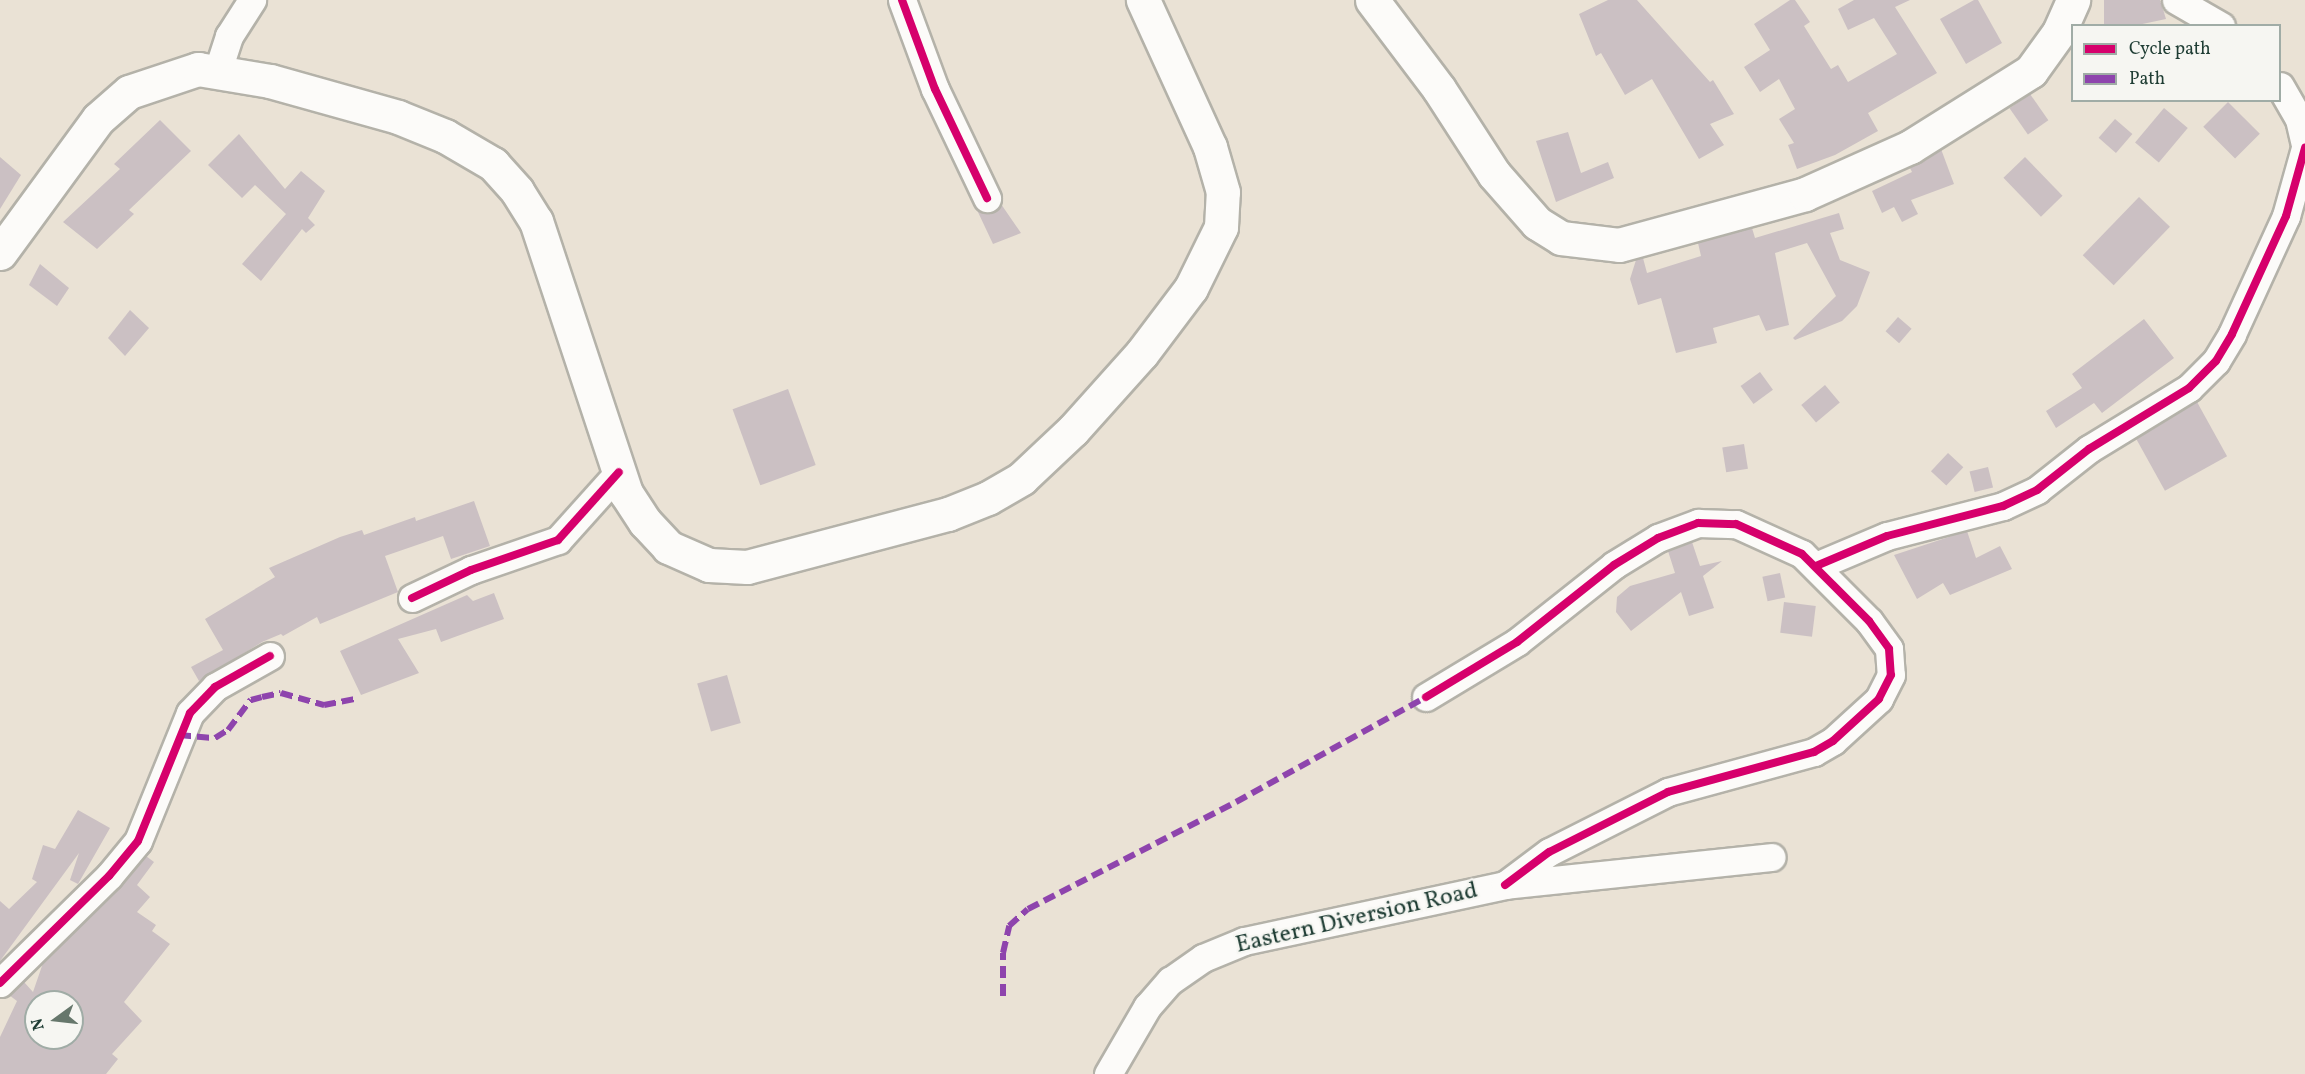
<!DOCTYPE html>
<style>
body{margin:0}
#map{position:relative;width:2305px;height:1074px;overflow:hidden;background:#eae2d5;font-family:Vollkorn,serif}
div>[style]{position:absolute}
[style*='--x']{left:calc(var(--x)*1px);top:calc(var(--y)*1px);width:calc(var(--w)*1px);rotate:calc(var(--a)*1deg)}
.building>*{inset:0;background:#cbc0c3;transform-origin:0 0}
.roads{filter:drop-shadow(2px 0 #b4b2a9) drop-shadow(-2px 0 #b4b2a9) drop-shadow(0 2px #b4b2a9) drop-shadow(0 -2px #b4b2a9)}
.minor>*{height:27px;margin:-13.5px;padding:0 13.5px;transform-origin:13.5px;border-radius:13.5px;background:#fcfbf9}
.major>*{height:33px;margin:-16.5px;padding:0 16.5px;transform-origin:16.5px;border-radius:16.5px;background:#fcfbf9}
.quiet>*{height:6px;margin-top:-3px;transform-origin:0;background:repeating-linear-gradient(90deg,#8e44ad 0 12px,transparent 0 18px)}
.cycleway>*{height:8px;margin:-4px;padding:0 4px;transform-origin:4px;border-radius:4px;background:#d6006c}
span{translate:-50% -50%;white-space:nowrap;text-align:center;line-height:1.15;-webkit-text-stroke:4.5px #f6f6f2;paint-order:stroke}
.street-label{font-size:24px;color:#1f3d34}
.legend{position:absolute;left:2071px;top:24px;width:210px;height:78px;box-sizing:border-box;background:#f6f6f2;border:2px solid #a0aca6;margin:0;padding:8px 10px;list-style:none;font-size:18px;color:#1f3d34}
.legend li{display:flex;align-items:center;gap:12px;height:30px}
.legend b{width:30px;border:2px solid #a0aca6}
.north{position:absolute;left:24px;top:990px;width:60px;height:60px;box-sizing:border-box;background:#f6f6f2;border:2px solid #a0aca6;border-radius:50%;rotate:255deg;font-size:16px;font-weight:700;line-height:24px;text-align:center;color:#1f3d34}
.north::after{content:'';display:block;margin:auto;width:21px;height:27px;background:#66776c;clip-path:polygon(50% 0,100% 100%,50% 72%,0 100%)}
</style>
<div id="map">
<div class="building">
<i style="clip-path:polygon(1608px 0,1637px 0,1710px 82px,1713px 80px,1734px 114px,1710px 124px,1724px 145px,1699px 159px,1652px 79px,1625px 95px,1601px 53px,1596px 56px,1579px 14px)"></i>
<i style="clip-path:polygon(1790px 0,1795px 0,1810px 22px,1804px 26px,1831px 69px,1838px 65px,1848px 82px,1897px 54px,1874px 18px,1848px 30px,1838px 9px,1854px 0,1910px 0,1895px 7px,1937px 73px,1868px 113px,1878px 131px,1835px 155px,1797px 169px,1788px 145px,1794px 143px,1779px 119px,1795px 109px,1779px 79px,1760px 92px,1744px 67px,1770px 50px,1754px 24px)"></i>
<i style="clip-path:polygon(1974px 0,1978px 0,2002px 43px,1966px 64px,1940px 19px)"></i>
<i style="clip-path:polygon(2104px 0,2160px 0,2166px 19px,2133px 26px,2104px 26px)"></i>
<i style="left:2030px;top:94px;width:32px;height:25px;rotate:55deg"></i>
<i style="left:2228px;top:102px;width:45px;height:35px;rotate:45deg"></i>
<i style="left:2164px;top:108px;width:31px;height:45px;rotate:40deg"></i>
<i style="left:2115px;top:119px;width:23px;height:25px;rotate:41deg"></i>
<i style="clip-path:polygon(160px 120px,191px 151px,129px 210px,134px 214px,97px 249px,63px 222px,120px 169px,114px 164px)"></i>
<i style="clip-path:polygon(1568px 132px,1581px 173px,1608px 162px,1614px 178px,1556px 202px,1536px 141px)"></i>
<i style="clip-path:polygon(239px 134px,285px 189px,301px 171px,325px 191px,308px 218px,315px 225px,306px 233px,302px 229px,261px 281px,242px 264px,286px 214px,255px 185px,242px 198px,208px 165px)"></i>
<i style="clip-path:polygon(1941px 149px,1954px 184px,1911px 200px,1918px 214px,1902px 222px,1894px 207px,1882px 213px,1872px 191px,1912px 172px,1910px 168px)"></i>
<i style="clip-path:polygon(0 157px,21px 175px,0 209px)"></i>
<i style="left:2025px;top:157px;width:54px;height:30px;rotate:46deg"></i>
<i style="left:2139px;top:197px;width:43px;height:81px;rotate:44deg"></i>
<i style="clip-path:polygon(1001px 204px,1021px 233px,993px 244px,977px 210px,993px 212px)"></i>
<i style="clip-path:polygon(1839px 213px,1844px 229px,1830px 233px,1840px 260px,1870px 272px,1857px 306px,1842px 321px,1795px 340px,1793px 338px,1836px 296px,1807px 243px,1775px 253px,1789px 325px,1766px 331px,1759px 315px,1713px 328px,1717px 343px,1676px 353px,1661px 298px,1638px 305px,1630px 279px,1636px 260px,1643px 258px,1647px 273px,1701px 256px,1698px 243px,1752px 228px,1755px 238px)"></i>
<i style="clip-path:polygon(40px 264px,69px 288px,57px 306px,29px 285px)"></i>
<i style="clip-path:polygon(130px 310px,149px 328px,125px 356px,108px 338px)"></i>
<i style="left:1898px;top:317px;width:18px;height:19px;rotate:41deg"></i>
<i style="clip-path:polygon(2144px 319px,2174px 358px,2102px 413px,2094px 403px,2056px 428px,2046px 411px,2082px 388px,2072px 374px)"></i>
<i style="left:1760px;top:372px;width:22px;height:24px;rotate:54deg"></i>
<i style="left:1825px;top:385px;width:23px;height:31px;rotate:50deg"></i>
<i style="left:788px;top:389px;width:81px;height:59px;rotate:70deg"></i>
<i style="left:2197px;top:402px;width:62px;height:71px;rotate:61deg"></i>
<i style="left:1744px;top:444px;width:25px;height:22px;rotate:81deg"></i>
<i style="left:1948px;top:453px;width:21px;height:25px;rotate:43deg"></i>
<i style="left:1988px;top:467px;width:21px;height:19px;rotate:76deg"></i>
<i style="clip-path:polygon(474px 501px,490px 546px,451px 559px,443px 536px,385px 556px,398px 592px,320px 624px,317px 617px,283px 636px,281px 634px,262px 642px,199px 681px,191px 667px,223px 650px,205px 619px,275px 577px,269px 568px,340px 537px,362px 530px,364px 535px,415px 517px,416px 521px)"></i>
<i style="clip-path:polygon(1967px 531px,1976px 558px,2000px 546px,2012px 569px,1950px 595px,1943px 583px,1917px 599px,1894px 555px)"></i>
<i style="clip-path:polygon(1692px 542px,1700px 566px,1722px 561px,1703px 576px,1714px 608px,1689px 616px,1681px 592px,1631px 631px,1616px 612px,1617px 597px,1630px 586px,1675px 573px,1668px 551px)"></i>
<i style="left:1780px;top:573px;width:25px;height:18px;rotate:78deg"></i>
<i style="clip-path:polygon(494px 593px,504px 619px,441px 642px,436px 629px,398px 639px,419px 673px,361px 695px,340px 651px,467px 595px,473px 601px)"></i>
<i style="left:1784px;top:602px;width:32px;height:31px;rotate:7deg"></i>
<i style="left:727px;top:675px;width:50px;height:31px;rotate:74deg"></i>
<i style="clip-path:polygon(78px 810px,110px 828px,78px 884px,70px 880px,79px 853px,0 961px,0 901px,9px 909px,37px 882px,32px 879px,43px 845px,55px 849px)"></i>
<i style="clip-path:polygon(evenodd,146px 856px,154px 862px,137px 885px,150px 897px,137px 912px,156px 925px,152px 931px,170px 944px,124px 1002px,142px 1021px,112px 1054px,118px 1059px,106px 1074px,0 1074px,0 1037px,17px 1001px,9px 995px,24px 982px,33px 992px,43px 963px,146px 856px,36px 1002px,72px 1002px,72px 1038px,36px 1038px,36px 1002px)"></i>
</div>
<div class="roads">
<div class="minor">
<i style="--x:902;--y:0;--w:95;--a:69.7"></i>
<i style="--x:935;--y:89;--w:121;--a:64.5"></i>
<i style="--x:2176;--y:0;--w:52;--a:30"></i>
<i style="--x:218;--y:70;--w:36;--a:-72"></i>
<i style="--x:229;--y:36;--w:43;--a:-57.4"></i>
<i style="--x:2280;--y:86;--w:38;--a:60"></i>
<i style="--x:2299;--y:119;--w:26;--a:77"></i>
<i style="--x:1816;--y:566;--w:77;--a:-22.9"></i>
<i style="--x:1887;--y:536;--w:120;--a:-14.5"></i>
<i style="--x:2003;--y:506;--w:38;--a:-25"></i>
<i style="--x:2037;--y:490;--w:66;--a:-38.3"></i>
<i style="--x:2089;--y:449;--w:117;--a:-31.4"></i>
<i style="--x:2189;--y:388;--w:38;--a:-45"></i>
<i style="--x:2216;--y:361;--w:31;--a:-59"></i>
<i style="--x:2232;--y:334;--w:130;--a:-65.4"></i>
<i style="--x:2286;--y:216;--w:71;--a:-74.4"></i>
<i style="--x:412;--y:598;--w:65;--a:-25.4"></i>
<i style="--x:471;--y:570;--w:92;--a:-19"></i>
<i style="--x:558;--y:540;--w:91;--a:-48.1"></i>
<i style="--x:1426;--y:697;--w:106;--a:-31.1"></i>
<i style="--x:1517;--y:642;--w:124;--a:-38.4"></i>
<i style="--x:1614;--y:565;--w:52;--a:-31.5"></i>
<i style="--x:1658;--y:538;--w:43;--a:-20.6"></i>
<i style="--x:1698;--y:523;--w:38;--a:2"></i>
<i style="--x:1736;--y:524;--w:72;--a:24.4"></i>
<i style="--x:1802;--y:554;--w:95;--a:45"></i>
<i style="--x:1869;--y:621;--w:34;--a:54"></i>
<i style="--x:1889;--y:649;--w:26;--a:86"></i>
<i style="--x:1891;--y:675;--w:27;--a:117"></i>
<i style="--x:1879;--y:699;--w:62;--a:137.6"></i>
<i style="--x:1833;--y:741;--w:22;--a:150"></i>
<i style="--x:1814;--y:752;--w:151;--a:164.7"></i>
<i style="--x:1668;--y:792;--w:133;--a:153.2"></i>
<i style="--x:1549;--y:852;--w:55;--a:143.1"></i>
<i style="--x:0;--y:983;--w:153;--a:-44.5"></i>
<i style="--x:109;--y:876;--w:45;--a:-50.4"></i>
<i style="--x:138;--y:841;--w:138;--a:-67.9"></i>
<i style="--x:190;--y:713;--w:36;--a:-46"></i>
<i style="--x:215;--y:687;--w:63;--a:-29.4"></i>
<i style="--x:1108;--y:1074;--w:78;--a:-59.8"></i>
<i style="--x:1147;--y:1007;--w:35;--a:-49"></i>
<i style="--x:1170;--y:981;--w:40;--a:-34.9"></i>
<i style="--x:1203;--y:958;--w:44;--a:-22.5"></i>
<i style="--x:1244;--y:941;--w:267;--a:-12.1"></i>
<i style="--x:1505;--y:885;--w:268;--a:-6"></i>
</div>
<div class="major">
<i style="--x:1372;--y:0;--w:111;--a:53"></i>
<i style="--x:1439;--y:89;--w:101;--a:57.1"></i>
<i style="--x:1494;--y:174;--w:65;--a:48.7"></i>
<i style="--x:1537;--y:223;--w:28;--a:32"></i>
<i style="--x:1561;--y:238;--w:58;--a:6.9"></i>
<i style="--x:1619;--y:245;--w:193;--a:-15.3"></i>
<i style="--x:1805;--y:194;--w:115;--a:-24.1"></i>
<i style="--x:1910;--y:147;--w:143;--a:-32.1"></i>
<i style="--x:2031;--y:71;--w:48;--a:-54.3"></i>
<i style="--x:2059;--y:32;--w:35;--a:-66"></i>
<i style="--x:0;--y:253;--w:166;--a:-53.8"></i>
<i style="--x:98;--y:119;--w:41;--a:-41.1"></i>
<i style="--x:129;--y:92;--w:73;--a:-18.4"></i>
<i style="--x:198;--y:69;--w:73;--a:9.5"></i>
<i style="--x:270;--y:81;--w:133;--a:15.7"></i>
<i style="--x:398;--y:117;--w:51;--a:22"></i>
<i style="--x:445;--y:136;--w:56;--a:30.3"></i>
<i style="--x:493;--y:164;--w:36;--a:48"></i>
<i style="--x:517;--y:191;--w:36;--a:58"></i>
<i style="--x:536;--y:221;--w:287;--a:71.7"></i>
<i style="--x:626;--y:493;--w:35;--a:57"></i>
<i style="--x:645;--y:522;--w:34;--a:47"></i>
<i style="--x:668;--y:547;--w:45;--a:23.7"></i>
<i style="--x:709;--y:565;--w:38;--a:3"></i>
<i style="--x:747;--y:567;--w:208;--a:-14.8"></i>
<i style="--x:948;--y:514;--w:43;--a:-21.8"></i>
<i style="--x:988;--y:498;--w:39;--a:-30"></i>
<i style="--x:1022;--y:478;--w:70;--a:-43.3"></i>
<i style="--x:1073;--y:430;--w:103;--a:-48.1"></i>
<i style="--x:1142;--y:353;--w:81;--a:-53"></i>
<i style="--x:1191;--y:288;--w:68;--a:-63.8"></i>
<i style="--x:1221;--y:227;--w:35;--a:-87"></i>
<i style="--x:1223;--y:192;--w:47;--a:-106.1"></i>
<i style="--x:1210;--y:147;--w:162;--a:-114.5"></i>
</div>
</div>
<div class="quiet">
<i style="--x:179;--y:735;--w:36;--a:5"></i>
<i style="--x:215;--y:738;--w:15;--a:-32"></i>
<i style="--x:228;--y:730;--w:38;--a:-53"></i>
<i style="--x:251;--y:700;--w:11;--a:-15"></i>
<i style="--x:262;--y:697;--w:19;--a:-12"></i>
<i style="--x:281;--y:693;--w:45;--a:15.6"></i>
<i style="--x:324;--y:705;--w:32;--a:-11"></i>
<i style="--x:1003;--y:996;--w:43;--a:-90"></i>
<i style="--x:1003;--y:953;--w:28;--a:-77"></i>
<i style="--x:1009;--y:926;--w:25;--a:-42"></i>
<i style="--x:1028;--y:909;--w:234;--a:-27.2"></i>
<i style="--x:1236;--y:802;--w:217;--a:-28.9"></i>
</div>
<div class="cycleway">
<i style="--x:902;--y:0;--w:95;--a:69.7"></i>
<i style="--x:935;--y:89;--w:121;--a:64.5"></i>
<i style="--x:1816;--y:566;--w:77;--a:-22.9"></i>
<i style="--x:1887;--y:536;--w:120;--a:-14.5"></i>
<i style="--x:2003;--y:506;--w:38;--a:-25"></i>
<i style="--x:2037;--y:490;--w:66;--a:-38.3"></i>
<i style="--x:2089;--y:449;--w:117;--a:-31.4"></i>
<i style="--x:2189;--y:388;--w:38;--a:-45"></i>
<i style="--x:2216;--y:361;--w:31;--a:-59"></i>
<i style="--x:2232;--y:334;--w:130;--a:-65.4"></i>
<i style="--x:2286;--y:216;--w:71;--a:-74.4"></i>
<i style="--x:412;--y:598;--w:65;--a:-25.4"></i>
<i style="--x:471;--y:570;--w:92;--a:-19"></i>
<i style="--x:558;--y:540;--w:91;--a:-48.1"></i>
<i style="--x:1426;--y:697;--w:106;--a:-31.1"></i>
<i style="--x:1517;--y:642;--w:124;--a:-38.4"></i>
<i style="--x:1614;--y:565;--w:52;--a:-31.5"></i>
<i style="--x:1658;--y:538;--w:43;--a:-20.6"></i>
<i style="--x:1698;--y:523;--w:38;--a:2"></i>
<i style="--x:1736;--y:524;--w:72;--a:24.4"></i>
<i style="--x:1802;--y:554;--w:95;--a:45"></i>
<i style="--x:1869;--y:621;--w:34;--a:54"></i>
<i style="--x:1889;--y:649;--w:26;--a:86"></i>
<i style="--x:1891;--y:675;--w:27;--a:117"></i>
<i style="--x:1879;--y:699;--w:62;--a:137.6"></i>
<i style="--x:1833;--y:741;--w:22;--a:150"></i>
<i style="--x:1814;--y:752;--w:151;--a:164.7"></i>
<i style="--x:1668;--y:792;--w:133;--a:153.2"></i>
<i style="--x:1549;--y:852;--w:55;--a:143.1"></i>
<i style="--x:0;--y:983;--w:153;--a:-44.5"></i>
<i style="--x:109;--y:876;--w:45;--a:-50.4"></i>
<i style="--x:138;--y:841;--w:138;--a:-67.9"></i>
<i style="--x:190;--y:713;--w:36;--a:-46"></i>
<i style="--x:215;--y:687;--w:63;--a:-29.4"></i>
</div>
<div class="street-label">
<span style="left:1357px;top:919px;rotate:-13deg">Eastern Diversion Road</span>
</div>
<ul class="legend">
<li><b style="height:8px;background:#d6006c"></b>Cycle path</li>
<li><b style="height:8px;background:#8e44ad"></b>Path</li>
</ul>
<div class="north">N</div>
</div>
